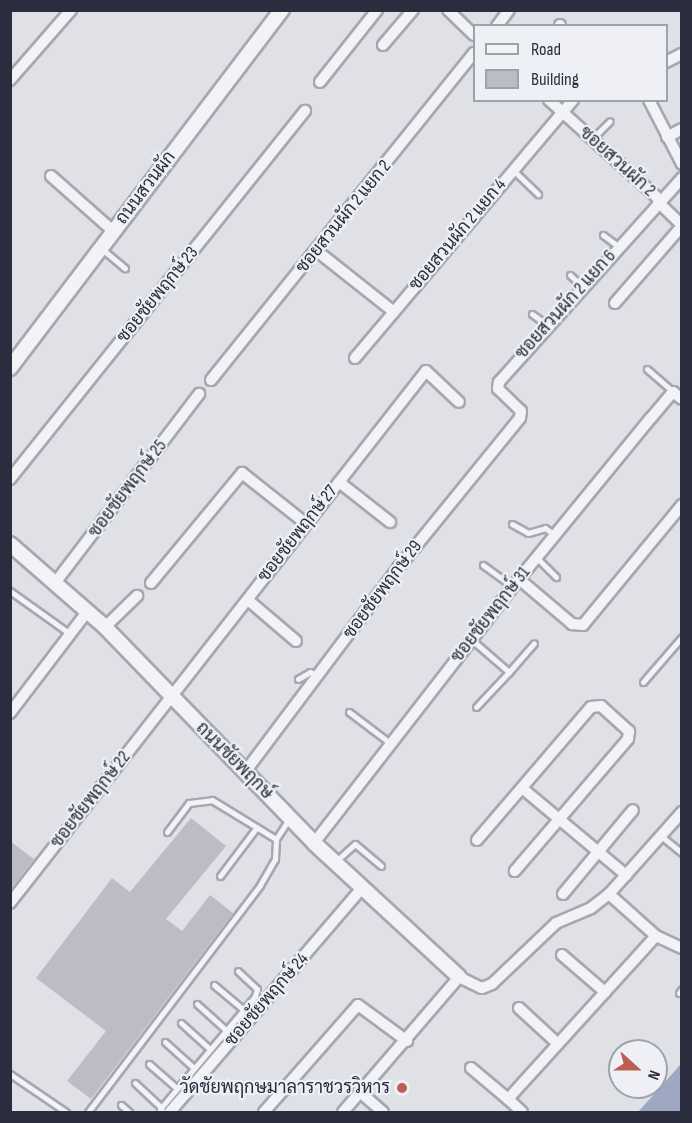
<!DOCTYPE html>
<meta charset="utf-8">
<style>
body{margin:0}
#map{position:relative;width:692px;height:1123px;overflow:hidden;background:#e0e1e7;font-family:"Sofia Sans Condensed",Sarabun,sans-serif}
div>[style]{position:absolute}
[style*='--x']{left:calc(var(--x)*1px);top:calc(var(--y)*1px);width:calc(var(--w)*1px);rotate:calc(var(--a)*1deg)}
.water>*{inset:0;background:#9fa8c3}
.building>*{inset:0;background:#bbbcc6}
.roads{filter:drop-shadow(2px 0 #a6a7b1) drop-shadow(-2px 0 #a6a7b1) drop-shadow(0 2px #a6a7b1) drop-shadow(0 -2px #a6a7b1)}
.service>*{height:5px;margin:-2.5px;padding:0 2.5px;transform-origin:2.5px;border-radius:2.5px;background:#f2f3f6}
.minor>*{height:10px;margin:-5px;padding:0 5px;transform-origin:5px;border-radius:5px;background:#f2f3f6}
.tertiary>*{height:14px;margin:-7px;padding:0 7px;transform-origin:7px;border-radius:7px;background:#f2f3f6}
.dots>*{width:16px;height:16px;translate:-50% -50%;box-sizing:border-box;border:3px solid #eff0f5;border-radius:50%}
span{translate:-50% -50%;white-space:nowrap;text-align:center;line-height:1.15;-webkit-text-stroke:4.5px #eff0f5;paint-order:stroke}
.street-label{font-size:18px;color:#2a2d3d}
.poi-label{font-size:18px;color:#2a2d3d}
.right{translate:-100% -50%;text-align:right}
.frame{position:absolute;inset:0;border:12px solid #2a2d3d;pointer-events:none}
.legend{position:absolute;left:473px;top:24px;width:195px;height:78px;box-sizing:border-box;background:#eff0f5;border:2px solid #a0a2ab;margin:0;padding:8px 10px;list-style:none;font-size:18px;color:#2a2d3d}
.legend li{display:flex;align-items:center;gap:12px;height:30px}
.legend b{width:30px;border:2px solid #a0a2ab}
.north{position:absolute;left:608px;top:1039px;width:60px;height:60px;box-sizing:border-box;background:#eff0f5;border:2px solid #a0a2ab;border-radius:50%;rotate:111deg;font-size:16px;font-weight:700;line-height:24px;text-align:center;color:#2a2d3d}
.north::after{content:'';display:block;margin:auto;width:21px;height:27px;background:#be5d53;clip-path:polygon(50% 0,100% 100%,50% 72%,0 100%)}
</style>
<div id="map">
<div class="water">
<i style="clip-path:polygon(681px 1064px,681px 1112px,638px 1112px)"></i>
</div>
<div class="building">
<i style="clip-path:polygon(191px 818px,226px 846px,166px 919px,182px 931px,210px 895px,233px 913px,91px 1099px,67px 1081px,106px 1031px,36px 978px,112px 878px,130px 892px)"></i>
<i style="clip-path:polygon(10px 841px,34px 859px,10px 890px)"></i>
</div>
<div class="roads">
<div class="service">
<i style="--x:592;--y:139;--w:25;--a:-45"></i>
<i style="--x:513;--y:170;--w:35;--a:44"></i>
<i style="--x:603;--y:235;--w:19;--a:36"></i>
<i style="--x:102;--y:249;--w:30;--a:40"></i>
<i style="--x:570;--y:275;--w:16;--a:43"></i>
<i style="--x:532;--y:314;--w:19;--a:36"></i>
<i style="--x:647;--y:369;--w:35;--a:41"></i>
<i style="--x:512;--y:524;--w:18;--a:29"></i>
<i style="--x:528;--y:533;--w:18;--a:-16"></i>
<i style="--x:545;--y:528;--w:12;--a:35"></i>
<i style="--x:537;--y:558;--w:27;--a:45"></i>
<i style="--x:483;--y:565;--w:37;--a:36"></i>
<i style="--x:10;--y:591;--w:74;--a:35.6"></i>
<i style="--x:472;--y:640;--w:49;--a:40.9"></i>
<i style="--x:509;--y:672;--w:48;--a:133.3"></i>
<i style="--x:509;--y:672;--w:38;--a:-49"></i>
<i style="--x:298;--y:679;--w:14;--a:-30"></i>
<i style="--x:310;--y:672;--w:9;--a:21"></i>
<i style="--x:643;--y:682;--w:60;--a:-49.1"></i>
<i style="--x:349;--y:712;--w:51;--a:37.1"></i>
<i style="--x:167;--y:832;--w:36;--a:-53"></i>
<i style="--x:189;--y:803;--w:23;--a:-7"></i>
<i style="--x:212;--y:800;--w:75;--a:31.4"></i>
<i style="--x:661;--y:836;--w:27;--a:39"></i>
<i style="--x:336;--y:861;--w:25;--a:-42"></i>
<i style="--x:355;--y:844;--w:34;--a:40"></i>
<i style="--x:220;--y:876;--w:61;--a:-52.9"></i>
<i style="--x:214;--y:985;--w:38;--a:40"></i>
<i style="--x:679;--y:993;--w:5;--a:-53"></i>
<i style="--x:197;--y:1004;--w:39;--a:42"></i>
<i style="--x:181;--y:1023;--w:39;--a:42"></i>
<i style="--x:165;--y:1042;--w:39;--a:42"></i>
<i style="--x:149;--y:1064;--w:37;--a:41"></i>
<i style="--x:10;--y:1074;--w:68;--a:34.2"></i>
<i style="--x:135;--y:1083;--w:35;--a:43"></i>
<i style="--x:121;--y:1105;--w:11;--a:41"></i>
<i style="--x:88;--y:1112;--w:285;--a:-52.8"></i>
<i style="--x:260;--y:885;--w:30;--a:-60"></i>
<i style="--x:275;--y:859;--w:20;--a:-87"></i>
<i style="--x:276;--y:839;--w:24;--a:-57"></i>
<i style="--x:163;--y:1112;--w:4;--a:-135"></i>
<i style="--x:160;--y:1109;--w:148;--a:-49.9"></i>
<i style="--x:255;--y:996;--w:7;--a:-74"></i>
<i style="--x:257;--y:989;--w:26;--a:-137"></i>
</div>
<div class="minor">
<i style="--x:448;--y:10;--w:36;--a:44"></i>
<i style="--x:497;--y:26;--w:20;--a:-53"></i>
<i style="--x:560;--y:26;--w:1;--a:-90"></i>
<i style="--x:383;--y:45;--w:46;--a:-49.4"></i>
<i style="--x:666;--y:62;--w:18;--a:-27"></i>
<i style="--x:10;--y:80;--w:93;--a:-48.9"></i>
<i style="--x:320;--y:82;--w:92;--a:-51.6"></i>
<i style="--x:549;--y:100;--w:149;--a:42"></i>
<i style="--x:649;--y:100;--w:72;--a:62.7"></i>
<i style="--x:667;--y:137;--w:17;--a:-28"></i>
<i style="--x:51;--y:176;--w:83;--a:41.6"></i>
<i style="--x:658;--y:202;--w:33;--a:44"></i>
<i style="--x:317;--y:251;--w:98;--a:38.4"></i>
<i style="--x:615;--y:303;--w:102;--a:-49"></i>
<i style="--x:355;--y:358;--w:338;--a:-49.8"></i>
<i style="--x:211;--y:380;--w:420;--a:-51.2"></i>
<i style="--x:10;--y:479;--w:472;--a:-51.3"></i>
<i style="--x:339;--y:482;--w:65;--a:38.1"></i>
<i style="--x:519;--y:579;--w:70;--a:40.3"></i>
<i style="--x:572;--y:624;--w:11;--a:5"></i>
<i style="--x:583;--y:625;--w:156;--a:-50.5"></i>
<i style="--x:55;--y:583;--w:238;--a:-52.7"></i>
<i style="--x:151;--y:583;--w:143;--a:-50.4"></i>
<i style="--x:242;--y:473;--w:80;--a:38.4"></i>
<i style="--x:248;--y:600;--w:63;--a:40.5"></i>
<i style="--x:105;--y:627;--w:45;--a:-44.1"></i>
<i style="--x:10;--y:713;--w:127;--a:-52.7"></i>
<i style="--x:245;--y:772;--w:255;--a:-53.1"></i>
<i style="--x:398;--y:568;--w:193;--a:-50.9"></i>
<i style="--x:520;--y:418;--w:7;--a:-82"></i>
<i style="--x:521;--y:411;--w:32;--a:-136"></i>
<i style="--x:498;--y:389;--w:7;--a:-82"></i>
<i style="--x:499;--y:382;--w:274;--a:-48.1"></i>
<i style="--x:522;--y:788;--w:136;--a:39.9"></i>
<i style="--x:477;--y:840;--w:175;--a:-49.4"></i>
<i style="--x:591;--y:707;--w:10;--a:-6"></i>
<i style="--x:601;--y:706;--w:38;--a:42"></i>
<i style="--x:629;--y:731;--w:8;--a:97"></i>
<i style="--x:628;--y:739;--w:174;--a:130.6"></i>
<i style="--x:314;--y:843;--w:334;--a:-52.2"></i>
<i style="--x:519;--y:579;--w:208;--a:-50.7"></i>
<i style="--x:651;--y:418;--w:34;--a:-50"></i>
<i style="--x:673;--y:392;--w:11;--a:38"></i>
<i style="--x:563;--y:894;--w:109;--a:-50.2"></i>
<i style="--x:609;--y:894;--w:63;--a:41.8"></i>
<i style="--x:656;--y:936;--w:29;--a:25"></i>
<i style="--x:10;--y:903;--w:675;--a:-51.98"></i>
<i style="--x:426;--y:371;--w:45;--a:43.2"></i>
<i style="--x:562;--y:955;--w:57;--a:40.7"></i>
<i style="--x:519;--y:1008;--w:53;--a:42.7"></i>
<i style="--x:471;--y:1068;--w:48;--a:40"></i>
<i style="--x:508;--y:1099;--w:220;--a:-47.8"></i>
<i style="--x:361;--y:1093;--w:29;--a:41"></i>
<i style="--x:508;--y:1099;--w:19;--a:43"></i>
<i style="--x:170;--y:1112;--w:296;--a:-49.4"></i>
<i style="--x:264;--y:1112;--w:142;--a:-48.7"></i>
<i style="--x:358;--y:1005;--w:61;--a:36.3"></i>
<i style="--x:343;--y:1112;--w:178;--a:-49.3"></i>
<i style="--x:459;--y:977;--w:25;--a:26"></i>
<i style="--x:482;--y:988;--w:11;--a:-22"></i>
<i style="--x:492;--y:984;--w:88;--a:-43.6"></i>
<i style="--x:556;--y:923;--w:38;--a:-23"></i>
<i style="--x:591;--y:908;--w:23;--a:-38"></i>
<i style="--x:609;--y:894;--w:110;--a:-48.3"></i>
</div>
<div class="tertiary">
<i style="--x:10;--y:368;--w:450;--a:-52.8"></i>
<i style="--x:10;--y:544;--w:126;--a:41.1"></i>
<i style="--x:105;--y:627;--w:301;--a:45.9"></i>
<i style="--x:314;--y:843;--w:197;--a:42.7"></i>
</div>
</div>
<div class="dots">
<i style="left:402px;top:1088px;background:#be5d53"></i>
</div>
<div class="street-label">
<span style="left:617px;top:162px;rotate:42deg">ซอยสวนผัก 2</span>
<span style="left:146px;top:188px;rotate:-53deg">ถนนสวนผัก</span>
<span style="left:344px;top:217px;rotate:-51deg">ซอยสวนผัก 2 แยก 2</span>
<span style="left:458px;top:235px;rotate:-50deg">ซอยสวนผัก 2 แยก 4</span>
<span style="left:158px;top:295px;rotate:-51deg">ซอยชัยพฤกษ์ 23</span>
<span style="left:566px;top:305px;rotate:-48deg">ซอยสวนผัก 2 แยก 6</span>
<span style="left:128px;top:489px;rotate:-53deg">ซอยชัยพฤกษ์ 25</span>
<span style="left:298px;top:534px;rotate:-52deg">ซอยชัยพฤกษ์ 27</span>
<span style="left:383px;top:590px;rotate:-53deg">ซอยชัยพฤกษ์ 29</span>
<span style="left:491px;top:615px;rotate:-52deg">ซอยชัยพฤกษ์ 31</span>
<span style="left:234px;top:761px;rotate:45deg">ถนนชัยพฤกษ์</span>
<span style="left:91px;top:800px;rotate:-52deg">ซอยชัยพฤกษ์ 22</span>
<span style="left:267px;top:1000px;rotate:-49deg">ซอยชัยพฤกษ์ 24</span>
</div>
<div class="poi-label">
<span class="right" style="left:390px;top:1088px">วัดชัยพฤกษมาลาราชวรวิหาร</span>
</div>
<div class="frame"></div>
<ul class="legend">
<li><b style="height:8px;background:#f2f3f6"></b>Road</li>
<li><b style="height:16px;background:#bbbcc6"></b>Building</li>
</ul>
<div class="north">N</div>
</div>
